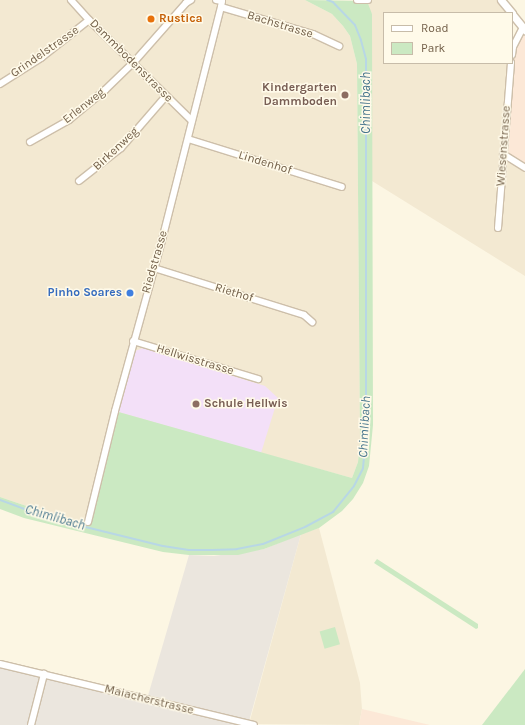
<!DOCTYPE html>
<style>
body{margin:0}
#map{position:relative;width:525px;height:725px;overflow:hidden;background:#fcf6e3;font-family:Karla,sans-serif}
div>[style]{position:absolute}
[style*='--x']{left:calc(var(--x)*1px);top:calc(var(--y)*1px);width:calc(var(--w)*1px);rotate:calc(var(--a)*1deg)}
.residential>*{inset:0;background:#f3e9d2}
.commercial>*{inset:0;background:#fce8d7}
.industrial>*{inset:0;background:#ebe6de}
.education>*{inset:0;background:#f3e0f8}
.green>*{inset:0;background:#cbe9c2;transform-origin:0 0}
.stream>*{height:2px;margin:-1px;padding:0 1px;transform-origin:1px;border-radius:1px;background:#b8d7e5}
.roads{filter:drop-shadow(1px 0 #cdbfaa) drop-shadow(-1px 0 #cdbfaa) drop-shadow(0 1px #cdbfaa) drop-shadow(0 -1px #cdbfaa)}
.minor>*{height:6px;margin:-3px;padding:0 3px;transform-origin:3px;border-radius:3px;background:#fff}
.tertiary>*{height:7px;margin:-3.5px;padding:0 3.5px;transform-origin:3.5px;border-radius:3.5px;background:#fff}
.dots>*{width:11px;height:11px;translate:-50% -50%;box-sizing:border-box;border:2px solid #fffae9;border-radius:50%}
span{translate:-50% -50%;white-space:nowrap;text-align:center;line-height:1.15;-webkit-text-stroke:3px #fffae9;paint-order:stroke}
.food-label{font-size:12px;color:#c56008;font-weight:700}
.left{translate:0 -50%;text-align:left}
.street-label{font-size:12px;color:#73604a}
.education-label{font-size:12px;color:#785e54;font-weight:700}
.right{translate:-100% -50%;text-align:right}
.shop-label{font-size:12px;color:#366cbe;font-weight:700}
.water-label{font-size:13px;color:#47768d;font-style:italic}
.legend{position:absolute;left:383px;top:12px;width:130px;height:52px;box-sizing:border-box;background:#fffae9;border:1px solid #c7bca9;margin:0;padding:5px 7px;list-style:none;font-size:12px;color:#73604a}
.legend li{display:flex;align-items:center;gap:8px;height:20px}
.legend b{width:20px;border:1px solid #c7bca9}
</style>
<div id="map">
<div class="residential">
<i style="clip-path:polygon(0 0,305px 0,332px 14px,343px 26px,350px 36px,357px 64px,360px 441px,358px 462px,352px 478px,261px 453px,88px 523px,50px 514px,0 497px)"></i>
<i style="clip-path:polygon(357px 0,501px 0,512px 13px,384px 13px,384px 63px,511px 63px,525px 168px,525px 276px,372px 181px,372px 14px)"></i>
<i style="clip-path:polygon(319px 528px,360px 683px,362px 709px,359px 725px,249px 724px,301px 534px)"></i>
</div>
<div class="commercial">
<i style="clip-path:polygon(525px 24px,525px 168px,503px 154px,512px 55px)"></i>
<i style="clip-path:polygon(362px 709px,430px 725px,359px 725px)"></i>
</div>
<div class="industrial">
<i style="clip-path:polygon(301px 534px,248px 725px,0 725px,0 664px,147px 699px,189px 555px,214px 556px,264px 549px)"></i>
</div>
<div class="education">
<i style="clip-path:polygon(143px 348px,265px 386px,278px 398px,261px 453px,115px 411px,130px 353px)"></i>
</div>
<div class="green">
<i style="clip-path:polygon(305px 0,367px 1px,372px 14px,373px 425px,369px 466px,363px 483px,353px 499px,342px 511px,319px 528px,264px 549px,238px 555px,189px 555px,163px 552px,24px 518px,0 509px,0 497px,50px 514px,87px 523px,115px 411px,352px 478px,358px 462px,360px 441px,357px 64px,350px 36px,343px 26px,332px 14px)"></i>
<i style="clip-path:polygon(377px 559px,478px 624px,478px 628px,476px 629px,374px 563px)"></i>
<i style="left:335px;top:627px;width:18px;height:16px;rotate:74deg"></i>
<i style="clip-path:polygon(525px 669px,525px 725px,482px 725px)"></i>
</div>
<div class="stream">
<i style="--x:0;--y:500;--w:52;--a:20.2"></i>
<i style="--x:49;--y:518;--w:117;--a:13.8"></i>
<i style="--x:163;--y:546;--w:26;--a:9"></i>
<i style="--x:189;--y:550;--w:23;--a:0"></i>
<i style="--x:212;--y:550;--w:25;--a:-2"></i>
<i style="--x:237;--y:549;--w:26;--a:-11"></i>
<i style="--x:263;--y:544;--w:45;--a:-22"></i>
<i style="--x:305;--y:527;--w:32;--a:-28"></i>
<i style="--x:333;--y:512;--w:33;--a:-51"></i>
<i style="--x:354;--y:486;--w:20;--a:-63"></i>
<i style="--x:363;--y:468;--w:32;--a:-85"></i>
<i style="--x:366;--y:436;--w:377;--a:-90"></i>
<i style="--x:366;--y:59;--w:20;--a:-105"></i>
<i style="--x:361;--y:40;--w:16;--a:-112"></i>
<i style="--x:355;--y:25;--w:32;--a:-134"></i>
<i style="--x:333;--y:2;--w:6;--a:-162"></i>
</div>
<div class="roads">
<div class="minor">
<i style="--x:71;--y:0;--w:27;--a:48"></i>
<i style="--x:89;--y:20;--w:144;--a:44.4"></i>
<i style="--x:357;--y:0;--w:11;--a:0"></i>
<i style="--x:221;--y:7;--w:96;--a:16.4"></i>
<i style="--x:313;--y:34;--w:29;--a:25"></i>
<i style="--x:512;--y:55;--w:8;--a:-83"></i>
<i style="--x:513;--y:47;--w:22;--a:-63"></i>
<i style="--x:0;--y:84;--w:49;--a:-32.4"></i>
<i style="--x:41;--y:58;--w:61;--a:-38.4"></i>
<i style="--x:188;--y:139;--w:161;--a:17.3"></i>
<i style="--x:30;--y:142;--w:45;--a:-29.4"></i>
<i style="--x:69;--y:120;--w:47;--a:-39.8"></i>
<i style="--x:105;--y:90;--w:40;--a:-44"></i>
<i style="--x:134;--y:62;--w:79;--a:-48.6"></i>
<i style="--x:186;--y:3;--w:6;--a:-31"></i>
<i style="--x:503;--y:154;--w:26;--a:32"></i>
<i style="--x:79;--y:181;--w:53;--a:-38.2"></i>
<i style="--x:121;--y:148;--w:69;--a:-49.1"></i>
<i style="--x:498;--y:228;--w:166;--a:-85.5"></i>
<i style="--x:154;--y:268;--w:157;--a:17.4"></i>
<i style="--x:304;--y:315;--w:11;--a:41"></i>
<i style="--x:133;--y:341;--w:131;--a:16.9"></i>
<i style="--x:88;--y:522;--w:114;--a:-76.3"></i>
<i style="--x:115;--y:411;--w:177;--a:-74.6"></i>
<i style="--x:162;--y:240;--w:240;--a:-75.8"></i>
<i style="--x:221;--y:7;--w:6;--a:-81"></i>
<i style="--x:222;--y:1;--w:6;--a:-171"></i>
<i style="--x:0;--y:664;--w:261;--a:13.5"></i>
<i style="--x:31;--y:725;--w:53;--a:-75.7"></i>
</div>
<div class="tertiary">
<i style="--x:501;--y:0;--w:17;--a:50"></i>
<i style="--x:512;--y:14;--w:21;--a:51"></i>
</div>
</div>
<div class="dots">
<i style="left:151px;top:19px;background:#e8710a"></i>
<i style="left:345px;top:95px;background:#8d6e63"></i>
<i style="left:130px;top:293px;background:#3f7fe0"></i>
<i style="left:196px;top:404px;background:#8d6e63"></i>
</div>
<div class="food-label">
<span class="left" style="left:159px;top:19px">Rustica</span>
</div>
<div class="street-label">
<span style="left:280px;top:25px;rotate:17deg">Bachstrasse</span>
<span style="left:45px;top:52px;rotate:-35deg">Grindelstrasse</span>
<span style="left:131px;top:61px;rotate:45deg">Dammbodenstrasse</span>
<span style="left:84px;top:106px;rotate:-38deg">Erlenweg</span>
<span style="left:504px;top:146px;rotate:-86deg">Wiesenstrasse</span>
<span style="left:116px;top:149px;rotate:-43deg">Birkenweg</span>
<span style="left:265px;top:163px;rotate:17deg">Lindenhof</span>
<span style="left:155px;top:262px;rotate:-74deg">Riedstrasse</span>
<span style="left:234px;top:293px;rotate:17deg">Riethof</span>
<span style="left:195px;top:360px;rotate:17deg">Hellwisstrasse</span>
<span style="left:149px;top:700px;rotate:14deg">Maiacherstrasse</span>
</div>
<div class="education-label">
<span class="right" style="left:337px;top:95px">Kindergarten<br>Dammboden</span>
<span class="left" style="left:204px;top:404px">Schule Hellwis</span>
</div>
<div class="shop-label">
<span class="right" style="left:122px;top:293px">Pinho Soares</span>
</div>
<div class="water-label">
<span style="left:366px;top:103px;rotate:-90deg">Chimlibach</span>
<span style="left:365px;top:427px;rotate:-87deg">Chimlibach</span>
<span style="left:55px;top:518px;rotate:16deg">Chimlibach</span>
</div>
<ul class="legend">
<li><b style="height:5px;background:#fff"></b>Road</li>
<li><b style="height:11px;background:#cbe9c2"></b>Park</li>
</ul>
</div>
